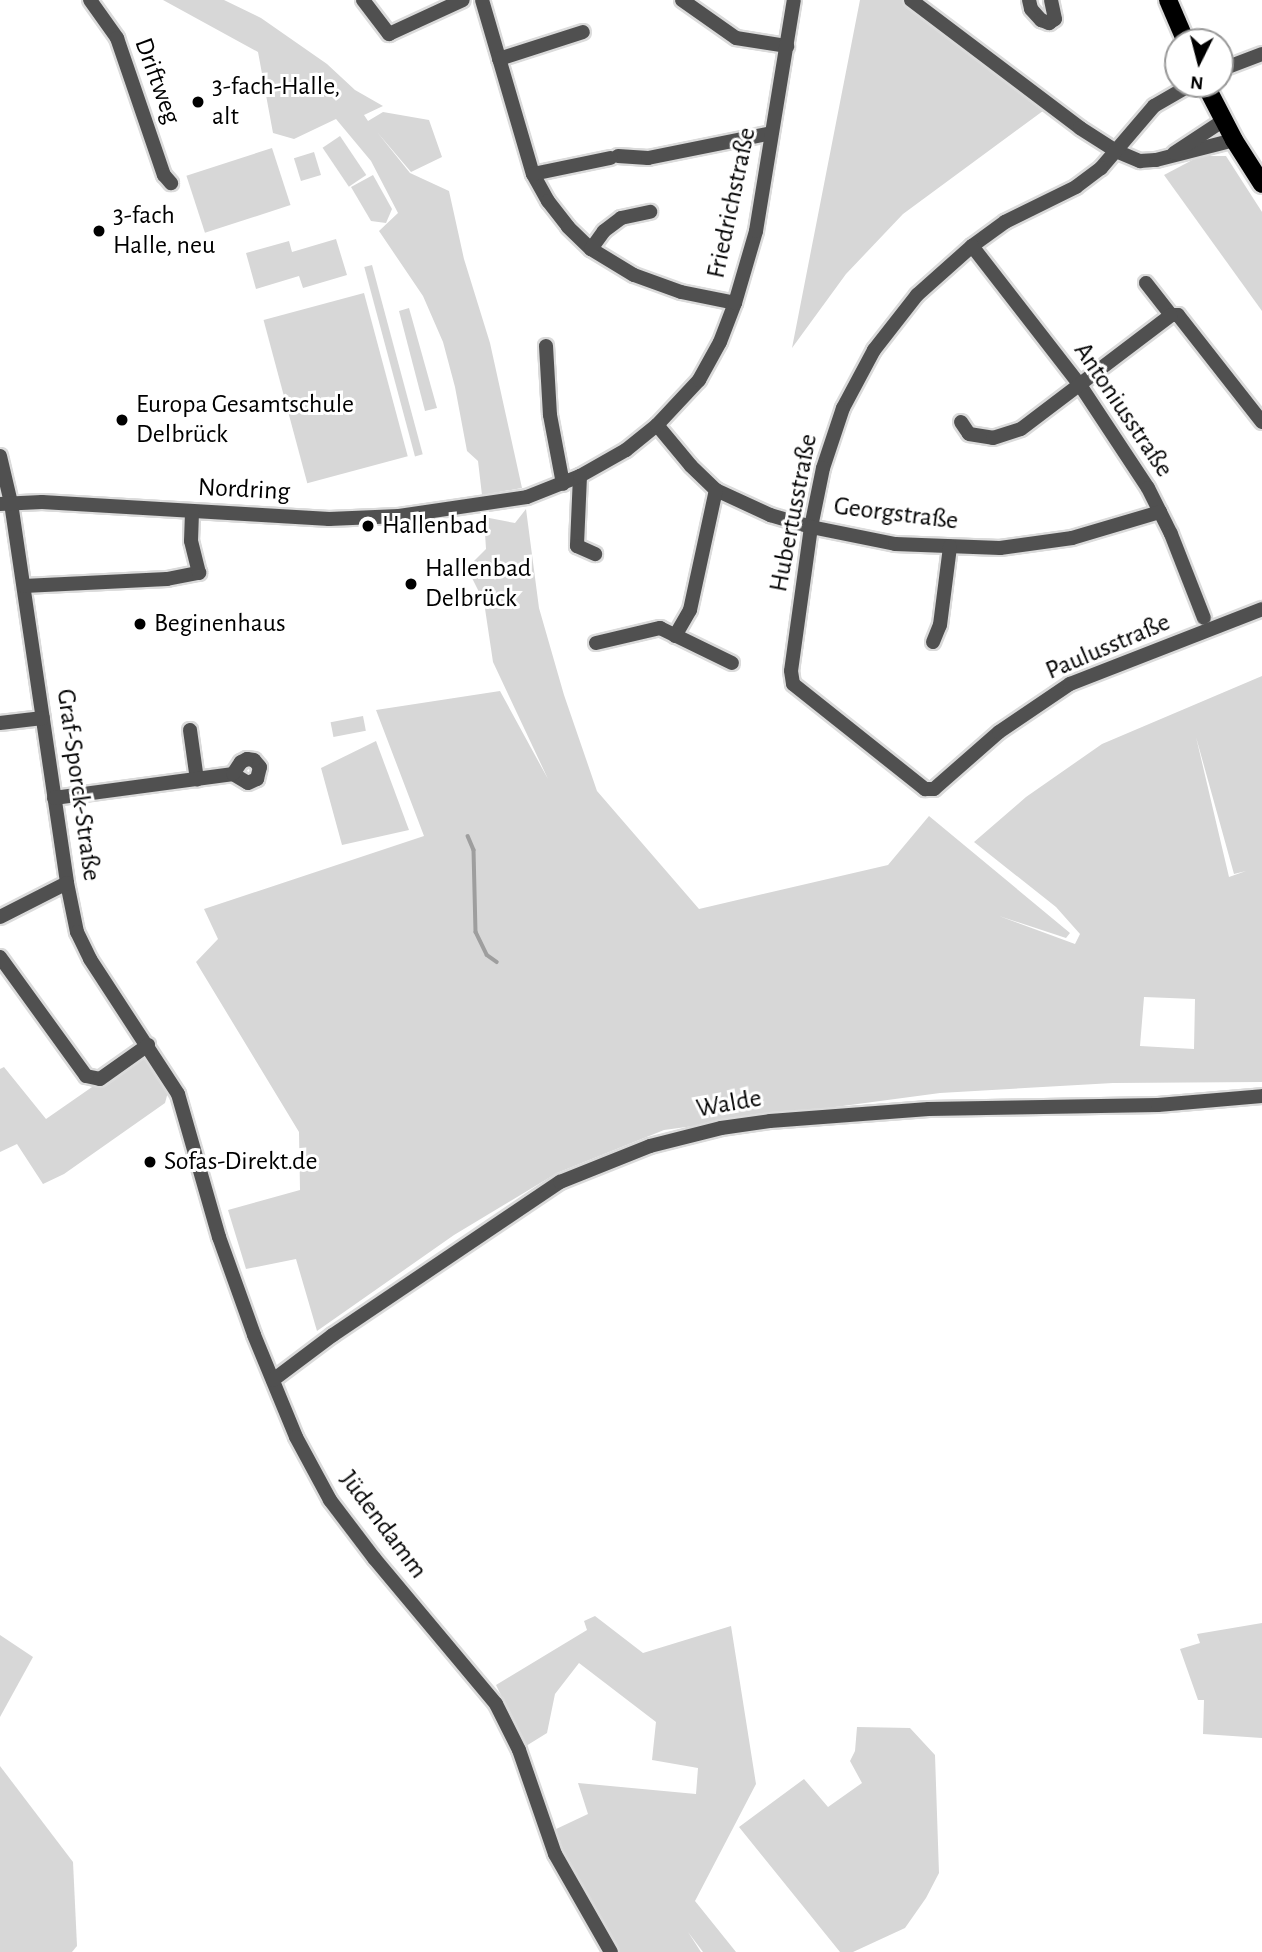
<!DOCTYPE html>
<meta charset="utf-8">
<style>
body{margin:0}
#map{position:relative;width:1262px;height:1952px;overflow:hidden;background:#fff;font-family:"Alegreya Sans",sans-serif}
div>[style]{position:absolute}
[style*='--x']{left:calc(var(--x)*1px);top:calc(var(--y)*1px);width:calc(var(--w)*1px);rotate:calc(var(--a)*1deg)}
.green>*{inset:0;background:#d7d7d7;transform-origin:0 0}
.stream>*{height:3.5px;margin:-1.75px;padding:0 1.75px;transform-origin:1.75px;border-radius:1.75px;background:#9e9e9e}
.roads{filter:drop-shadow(2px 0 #dbdbdb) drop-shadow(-2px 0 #dbdbdb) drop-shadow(0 2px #dbdbdb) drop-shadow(0 -2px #dbdbdb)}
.minor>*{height:14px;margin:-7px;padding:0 7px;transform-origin:7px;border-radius:7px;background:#505050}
.major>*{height:18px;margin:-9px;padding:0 9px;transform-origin:9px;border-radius:9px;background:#000}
.dots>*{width:19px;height:19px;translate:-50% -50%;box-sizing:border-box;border:4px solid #fff;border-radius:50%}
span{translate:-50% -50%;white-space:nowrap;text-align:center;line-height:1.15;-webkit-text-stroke:6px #fff;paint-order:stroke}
.street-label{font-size:26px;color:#000}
.poi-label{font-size:26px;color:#000}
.left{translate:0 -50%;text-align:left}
.north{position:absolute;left:1164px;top:28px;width:70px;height:70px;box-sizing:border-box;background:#fff;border:2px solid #999;border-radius:50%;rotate:186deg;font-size:19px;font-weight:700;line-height:28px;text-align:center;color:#000}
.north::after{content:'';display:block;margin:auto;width:24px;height:32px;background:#000;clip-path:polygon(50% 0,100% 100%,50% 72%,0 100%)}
</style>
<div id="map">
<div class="green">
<i style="clip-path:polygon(163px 0,224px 0,261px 18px,327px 64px,355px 90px,383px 106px,364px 115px,368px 121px,383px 112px,429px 120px,442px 157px,411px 172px,377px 132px,410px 173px,449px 191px,464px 259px,490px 343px,522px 488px,482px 495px,478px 461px,467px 451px,455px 387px,443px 342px,423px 296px,379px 231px,398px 213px,371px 161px,336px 119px,294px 139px,273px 133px,258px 52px)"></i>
<i style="clip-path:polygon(860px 0,902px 0,1047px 108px,903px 214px,846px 274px,792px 348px)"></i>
<i style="left:340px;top:136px;width:47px;height:21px;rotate:56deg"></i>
<i style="left:272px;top:148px;width:60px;height:90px;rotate:72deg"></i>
<i style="left:314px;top:152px;width:24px;height:21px;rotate:73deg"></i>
<i style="clip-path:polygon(1200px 156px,1226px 156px,1262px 212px,1262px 311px,1164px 175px)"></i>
<i style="clip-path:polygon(373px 175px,392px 209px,386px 223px,371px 221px,351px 187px)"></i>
<i style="clip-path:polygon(336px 239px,347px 275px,303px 288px,299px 276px,256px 289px,246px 253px,289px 241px,292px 252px)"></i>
<i style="left:372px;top:265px;width:196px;height:8px;rotate:75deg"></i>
<i style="left:364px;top:293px;width:169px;height:104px;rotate:75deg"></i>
<i style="clip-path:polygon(409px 308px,437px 408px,425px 411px,399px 311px)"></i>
<i style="clip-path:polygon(evenodd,526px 509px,539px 608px,564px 695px,597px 791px,699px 909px,888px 865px,929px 816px,1070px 933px,1066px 938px,999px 916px,1075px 944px,1080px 934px,1056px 907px,974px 842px,1026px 797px,1102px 744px,1262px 676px,1262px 1082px,1113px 1083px,940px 1093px,664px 1130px,557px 1173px,454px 1235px,317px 1331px,296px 1259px,246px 1269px,228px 1210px,300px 1190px,299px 1132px,196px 962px,218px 939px,204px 909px,424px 836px,376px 710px,500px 691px,548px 779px,493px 662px,484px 602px,467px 568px,486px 549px,484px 517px,515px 523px,526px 509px,1196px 737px,1234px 874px,1246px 871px,1229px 877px,1196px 737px,526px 509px,1144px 997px,1195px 999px,1194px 1049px,1140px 1046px,1144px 997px)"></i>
<i style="left:363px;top:716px;width:15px;height:33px;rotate:79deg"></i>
<i style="clip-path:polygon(376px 741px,409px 830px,342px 845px,321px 768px)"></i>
<i style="clip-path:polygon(141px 1053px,168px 1092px,165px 1103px,64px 1174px,43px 1184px,17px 1144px,0 1152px,0 1069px,4px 1067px,46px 1119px)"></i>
<i style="clip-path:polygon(595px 1616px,643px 1653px,731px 1626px,756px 1784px,695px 1901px,736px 1952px,703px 1952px,688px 1932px,701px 1952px,617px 1952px,561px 1850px,554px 1830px,588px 1814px,578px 1783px,696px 1794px,698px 1768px,652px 1760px,656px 1722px,579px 1663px,555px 1694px,547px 1733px,526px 1746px,496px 1685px,587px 1630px,584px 1621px)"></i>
<i style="clip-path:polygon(1262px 1623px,1262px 1738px,1203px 1734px,1204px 1700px,1198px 1700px,1180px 1649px,1200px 1643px,1197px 1634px)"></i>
<i style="clip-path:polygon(0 1635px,33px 1657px,0 1717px)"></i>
<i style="clip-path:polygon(857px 1727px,910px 1728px,935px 1755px,939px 1873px,926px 1898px,905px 1928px,853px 1952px,840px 1952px,739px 1827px,804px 1779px,828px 1807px,862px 1783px,850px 1761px,855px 1751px)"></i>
<i style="clip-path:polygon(0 1766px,73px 1862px,77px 1946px,72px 1952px,0 1952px)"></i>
</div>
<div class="stream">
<i style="--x:468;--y:836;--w:15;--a:67"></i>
<i style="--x:474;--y:850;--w:82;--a:88.6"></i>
<i style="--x:476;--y:932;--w:25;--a:64"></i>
<i style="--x:487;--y:955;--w:12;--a:35"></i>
</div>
<div class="roads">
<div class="minor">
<i style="--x:90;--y:0;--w:47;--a:54.6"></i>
<i style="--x:117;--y:38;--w:145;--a:71.1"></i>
<i style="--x:164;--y:175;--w:11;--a:49"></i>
<i style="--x:363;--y:0;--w:43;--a:52.6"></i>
<i style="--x:389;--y:34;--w:81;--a:-24.7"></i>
<i style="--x:482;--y:0;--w:181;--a:73.7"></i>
<i style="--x:533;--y:174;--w:31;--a:61"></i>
<i style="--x:548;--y:201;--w:33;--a:52"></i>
<i style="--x:568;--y:227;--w:32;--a:44"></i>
<i style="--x:591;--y:249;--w:50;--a:31.2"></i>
<i style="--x:634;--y:275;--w:50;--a:19.9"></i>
<i style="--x:681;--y:292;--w:55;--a:11.5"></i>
<i style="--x:682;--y:0;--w:66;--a:35.1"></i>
<i style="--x:736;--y:38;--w:52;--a:8.9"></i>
<i style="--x:911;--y:0;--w:212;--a:37.1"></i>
<i style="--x:1080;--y:128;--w:43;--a:32.6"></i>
<i style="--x:1116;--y:151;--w:26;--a:23"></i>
<i style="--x:1140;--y:161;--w:16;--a:-4"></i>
<i style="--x:1156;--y:160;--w:81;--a:-14.4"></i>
<i style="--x:1029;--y:0;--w:9;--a:77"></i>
<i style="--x:1031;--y:9;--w:15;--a:48"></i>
<i style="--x:1041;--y:20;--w:9;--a:21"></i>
<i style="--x:1049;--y:23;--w:7;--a:-34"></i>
<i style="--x:1055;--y:19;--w:19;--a:-102"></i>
<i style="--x:499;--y:59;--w:88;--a:-17.8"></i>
<i style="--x:1220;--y:70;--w:45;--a:-20.9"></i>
<i style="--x:1192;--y:84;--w:44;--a:149.9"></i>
<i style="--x:1154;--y:106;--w:82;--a:130.5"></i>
<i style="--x:1101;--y:168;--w:31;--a:143"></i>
<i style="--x:1076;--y:187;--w:79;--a:153.8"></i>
<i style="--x:1005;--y:222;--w:41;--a:144"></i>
<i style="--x:972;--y:246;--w:74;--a:138.3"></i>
<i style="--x:917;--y:295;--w:70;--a:128"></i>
<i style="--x:874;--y:350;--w:66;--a:118.1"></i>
<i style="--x:843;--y:408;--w:63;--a:108.4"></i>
<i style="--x:823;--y:468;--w:60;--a:101.5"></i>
<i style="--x:811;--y:527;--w:145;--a:97.9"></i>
<i style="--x:791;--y:671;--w:13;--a:81"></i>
<i style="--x:793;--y:684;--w:169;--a:38.5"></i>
<i style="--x:925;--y:789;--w:9;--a:0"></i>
<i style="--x:934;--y:789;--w:86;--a:-41.2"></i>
<i style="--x:999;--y:732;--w:86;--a:-34.1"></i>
<i style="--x:1070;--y:684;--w:206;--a:-21.3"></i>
<i style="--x:1174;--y:153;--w:60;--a:-33.4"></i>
<i style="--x:618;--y:156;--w:30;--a:4"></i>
<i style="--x:648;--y:158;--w:126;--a:-11.4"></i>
<i style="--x:533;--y:174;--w:79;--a:-11.7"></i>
<i style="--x:972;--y:246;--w:176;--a:52.2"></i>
<i style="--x:1080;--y:385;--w:123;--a:56.6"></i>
<i style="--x:1148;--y:488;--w:51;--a:63.4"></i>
<i style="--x:1171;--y:534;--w:90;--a:68.6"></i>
<i style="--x:591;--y:249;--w:22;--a:-54"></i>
<i style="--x:604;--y:231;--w:21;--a:-37"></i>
<i style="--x:621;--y:218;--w:30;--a:-12"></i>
<i style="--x:1146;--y:283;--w:41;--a:52"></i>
<i style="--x:1171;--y:315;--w:7;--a:0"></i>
<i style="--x:1178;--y:315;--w:136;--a:51.9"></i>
<i style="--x:546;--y:346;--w:69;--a:86.7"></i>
<i style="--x:550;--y:415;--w:70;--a:79.3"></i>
<i style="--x:961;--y:422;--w:14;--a:56"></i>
<i style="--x:969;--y:434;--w:24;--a:9"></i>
<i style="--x:993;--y:438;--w:29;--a:-18"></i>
<i style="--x:1021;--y:429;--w:188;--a:-37.2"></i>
<i style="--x:657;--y:425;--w:53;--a:50.3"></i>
<i style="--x:691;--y:466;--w:35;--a:44"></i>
<i style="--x:716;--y:490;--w:60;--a:24.8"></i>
<i style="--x:770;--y:515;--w:43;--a:16.3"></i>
<i style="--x:811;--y:527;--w:86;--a:11.4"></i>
<i style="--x:895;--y:544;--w:105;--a:2.2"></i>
<i style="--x:1000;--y:548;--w:73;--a:-7.9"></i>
<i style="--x:1072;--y:538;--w:92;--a:-16.5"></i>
<i style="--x:0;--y:456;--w:48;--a:76.8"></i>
<i style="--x:11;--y:503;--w:384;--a:81.6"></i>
<i style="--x:67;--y:883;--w:50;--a:78.5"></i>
<i style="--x:77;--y:932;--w:30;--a:64"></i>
<i style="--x:90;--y:959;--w:161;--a:56.9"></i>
<i style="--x:178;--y:1094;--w:149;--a:74"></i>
<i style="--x:219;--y:1237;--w:104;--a:70.3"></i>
<i style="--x:254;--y:1335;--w:110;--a:67.6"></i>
<i style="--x:296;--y:1437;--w:72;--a:61.6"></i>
<i style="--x:330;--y:1500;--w:73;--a:52.8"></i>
<i style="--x:374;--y:1558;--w:190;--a:50.1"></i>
<i style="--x:496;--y:1704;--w:51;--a:63.4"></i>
<i style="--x:519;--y:1750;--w:110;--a:70.9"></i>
<i style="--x:555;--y:1854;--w:113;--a:60.3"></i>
<i style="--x:580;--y:476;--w:70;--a:92.5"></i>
<i style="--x:577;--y:546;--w:20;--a:24"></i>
<i style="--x:0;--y:504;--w:42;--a:-2.7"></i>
<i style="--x:42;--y:502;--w:288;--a:3.4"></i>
<i style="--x:329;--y:519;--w:70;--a:-2.5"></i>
<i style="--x:399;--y:516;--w:129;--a:-8.4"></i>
<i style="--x:527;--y:497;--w:57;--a:-21.6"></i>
<i style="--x:580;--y:476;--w:53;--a:-29.5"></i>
<i style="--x:626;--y:450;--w:40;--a:-39"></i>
<i style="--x:657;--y:425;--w:62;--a:-47"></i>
<i style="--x:699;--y:380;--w:43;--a:-61.1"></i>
<i style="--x:720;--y:342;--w:42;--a:-69"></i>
<i style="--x:735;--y:303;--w:75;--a:-73.7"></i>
<i style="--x:756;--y:231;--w:234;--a:-80.7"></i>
<i style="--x:24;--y:586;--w:143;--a:-2.8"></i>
<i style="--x:167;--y:579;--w:33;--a:-11"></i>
<i style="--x:199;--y:573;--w:33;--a:-104"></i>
<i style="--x:191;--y:541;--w:30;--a:-88"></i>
<i style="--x:675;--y:636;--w:30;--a:-60"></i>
<i style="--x:690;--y:610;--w:123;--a:-77.8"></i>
<i style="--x:933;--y:642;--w:18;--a:-68"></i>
<i style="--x:940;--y:625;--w:79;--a:-82.7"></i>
<i style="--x:596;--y:643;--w:66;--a:-13.2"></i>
<i style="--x:660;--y:628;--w:80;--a:25.9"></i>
<i style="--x:0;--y:723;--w:43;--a:-6.6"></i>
<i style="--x:190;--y:730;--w:50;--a:82"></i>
<i style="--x:54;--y:798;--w:181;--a:-7.6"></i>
<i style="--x:233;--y:774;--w:17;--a:31"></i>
<i style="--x:248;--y:783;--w:10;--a:-24"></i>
<i style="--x:257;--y:779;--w:12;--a:-76"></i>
<i style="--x:260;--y:767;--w:9;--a:-131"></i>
<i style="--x:254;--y:760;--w:7;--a:-172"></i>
<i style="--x:247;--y:759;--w:7;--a:153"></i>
<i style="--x:241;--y:762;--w:14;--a:124"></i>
<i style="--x:0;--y:917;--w:75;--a:-26.9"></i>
<i style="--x:0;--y:957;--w:147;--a:54.1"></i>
<i style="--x:86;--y:1076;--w:14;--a:12"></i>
<i style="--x:100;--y:1079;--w:59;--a:-35.3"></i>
<i style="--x:273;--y:1380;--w:75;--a:-36.9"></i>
<i style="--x:333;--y:1335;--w:274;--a:-34"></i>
<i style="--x:560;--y:1182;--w:97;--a:-21.8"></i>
<i style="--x:650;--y:1146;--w:73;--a:-14.2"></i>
<i style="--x:721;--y:1128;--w:49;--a:-8.1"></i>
<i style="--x:770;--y:1121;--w:159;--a:-4.3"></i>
<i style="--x:929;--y:1109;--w:229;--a:-1"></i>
<i style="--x:1158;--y:1105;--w:104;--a:-4.9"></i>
</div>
<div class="major">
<i style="--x:1168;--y:0;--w:46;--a:66.8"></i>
<i style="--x:1205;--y:84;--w:63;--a:62.6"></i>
<i style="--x:1234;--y:140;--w:52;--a:57.5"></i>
</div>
</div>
<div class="dots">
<i style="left:198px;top:102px;background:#000"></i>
<i style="left:99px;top:231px;background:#000"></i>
<i style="left:122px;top:420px;background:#000"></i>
<i style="left:368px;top:526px;background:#000"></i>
<i style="left:411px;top:584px;background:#000"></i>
<i style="left:140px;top:624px;background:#000"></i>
<i style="left:150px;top:1162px;background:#000"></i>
</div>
<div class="street-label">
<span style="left:157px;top:81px;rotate:70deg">Driftweg</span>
<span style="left:732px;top:203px;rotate:-78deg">Friedrichstraße</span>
<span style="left:1123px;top:410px;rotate:56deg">Antoniusstraße</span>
<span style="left:244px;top:490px;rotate:3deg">Nordring</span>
<span style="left:794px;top:513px;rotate:-79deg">Hubertusstraße</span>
<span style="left:896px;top:514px;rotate:7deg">Georgstraße</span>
<span style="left:1108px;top:647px;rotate:-23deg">Paulusstraße</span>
<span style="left:78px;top:785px;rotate:82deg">Graf-Sporck-Straße</span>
<span style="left:729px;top:1104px;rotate:-10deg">Walde</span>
<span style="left:383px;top:1525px;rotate:53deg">Jüdendamm</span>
</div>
<div class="poi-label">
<span class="left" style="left:212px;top:102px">3-fach-Halle,<br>alt</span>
<span class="left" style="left:113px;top:231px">3-fach<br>Halle, neu</span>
<span class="left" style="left:136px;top:420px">Europa Gesamtschule<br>Delbrück</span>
<span class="left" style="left:382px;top:526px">Hallenbad</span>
<span class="left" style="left:425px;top:584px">Hallenbad<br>Delbrück</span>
<span class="left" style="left:154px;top:624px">Beginenhaus</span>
<span class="left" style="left:164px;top:1162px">Sofas-Direkt.de</span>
</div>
<div class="north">N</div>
</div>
